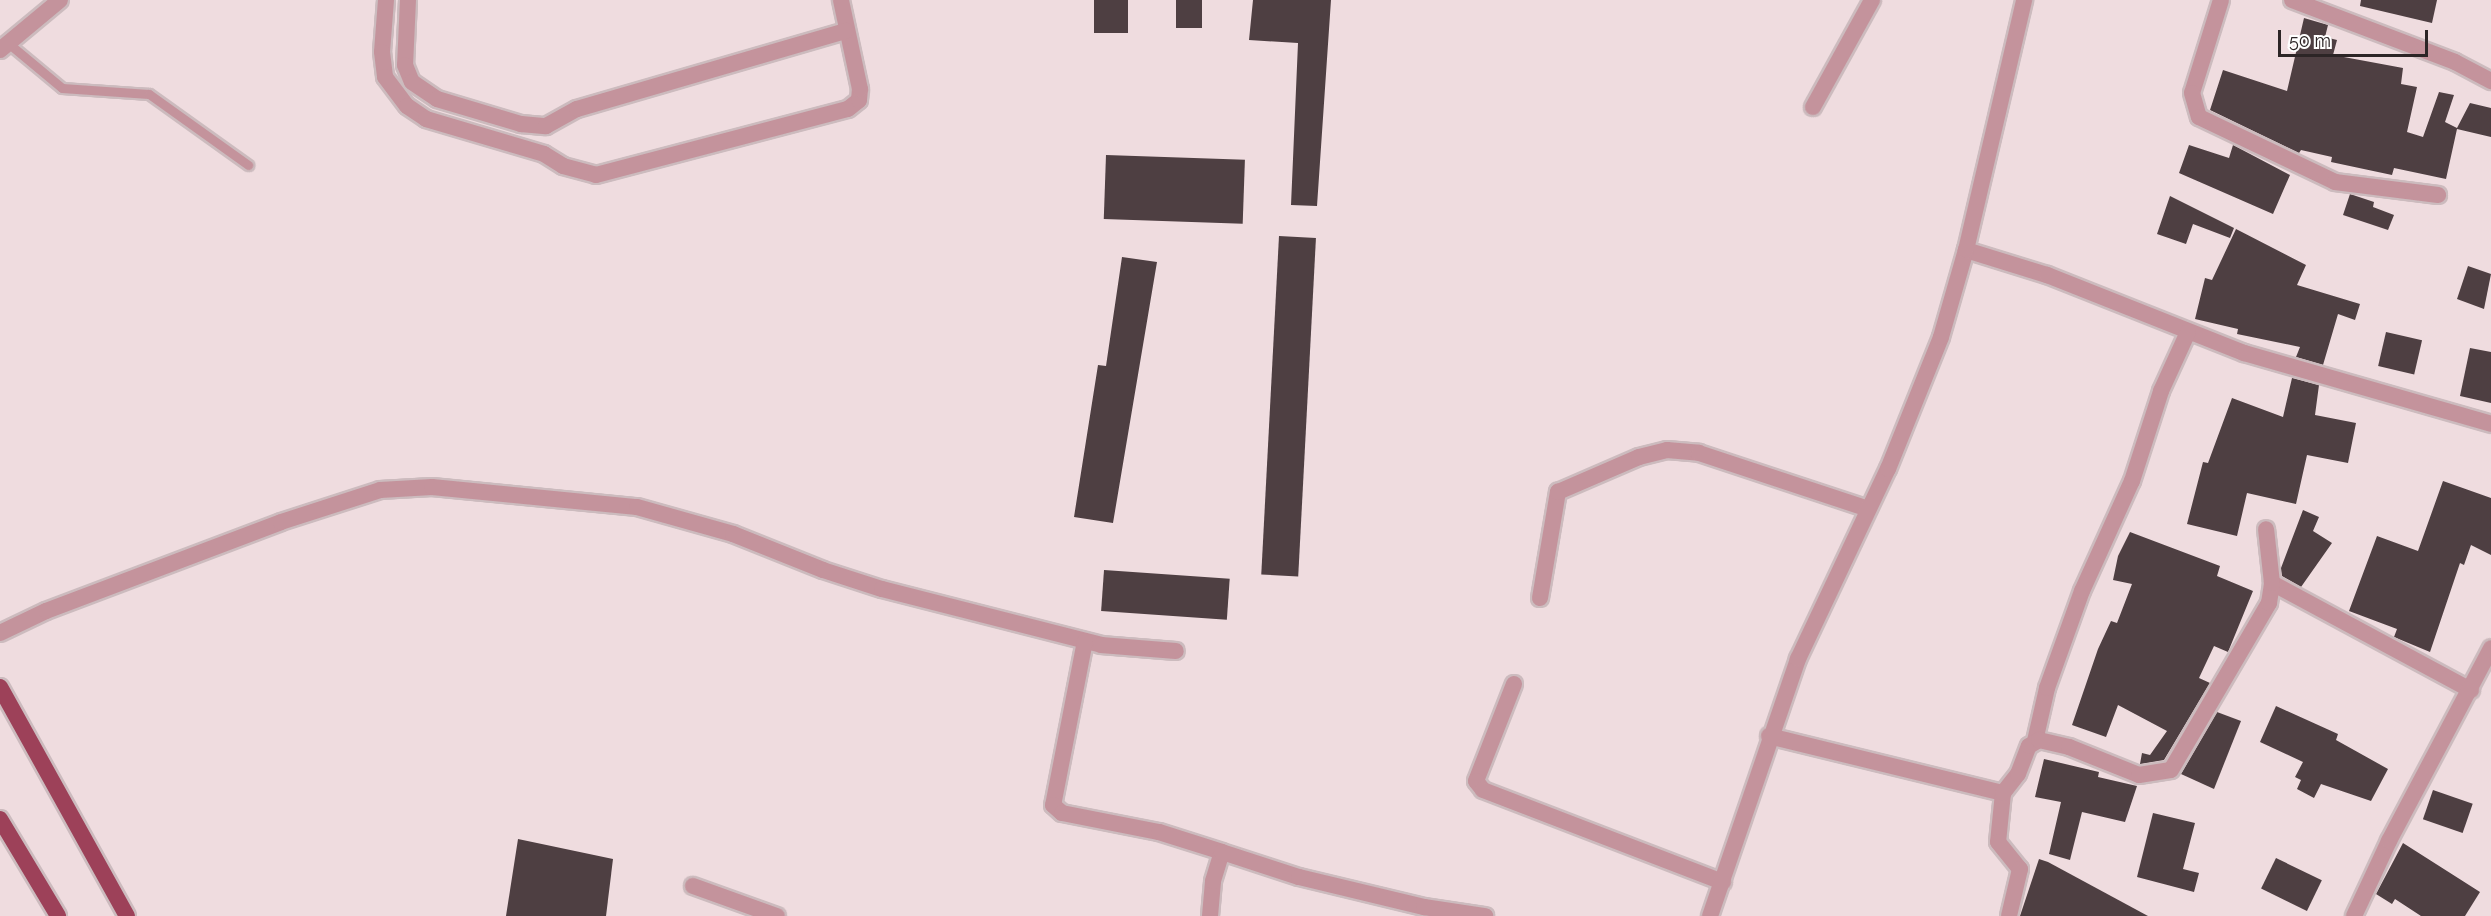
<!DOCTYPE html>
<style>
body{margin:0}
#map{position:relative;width:2491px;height:916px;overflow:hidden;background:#efdcdf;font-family:Raleway,sans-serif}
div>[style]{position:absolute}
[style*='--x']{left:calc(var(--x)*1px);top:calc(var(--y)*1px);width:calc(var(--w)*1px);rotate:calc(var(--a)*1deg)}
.building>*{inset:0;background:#4e3f42;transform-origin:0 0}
.roads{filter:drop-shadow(2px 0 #ccbbbe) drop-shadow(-2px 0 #ccbbbe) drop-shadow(0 2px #ccbbbe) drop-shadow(0 -2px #ccbbbe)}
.service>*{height:9px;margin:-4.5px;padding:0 4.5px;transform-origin:4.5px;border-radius:4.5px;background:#c4939c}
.minor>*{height:16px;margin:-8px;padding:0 8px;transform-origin:8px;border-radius:8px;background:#c4939c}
.tertiary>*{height:16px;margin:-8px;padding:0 8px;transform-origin:8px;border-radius:8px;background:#c4939c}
.trunk>*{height:16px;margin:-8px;padding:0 8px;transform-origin:8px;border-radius:8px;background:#9d4159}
span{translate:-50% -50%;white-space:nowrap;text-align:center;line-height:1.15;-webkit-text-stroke:6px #fff;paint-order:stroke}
.scale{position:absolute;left:2278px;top:30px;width:150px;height:27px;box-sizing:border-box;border:3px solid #2c2526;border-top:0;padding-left:8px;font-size:18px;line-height:21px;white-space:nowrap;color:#2c2526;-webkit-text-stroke:4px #fff;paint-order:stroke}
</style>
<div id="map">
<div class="building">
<i style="left:1094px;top:0;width:34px;height:33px"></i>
<i style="left:1176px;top:0;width:26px;height:28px"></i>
<i style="clip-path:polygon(1253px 0,1331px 0,1317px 206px,1291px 205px,1298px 43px,1249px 40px)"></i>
<i style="clip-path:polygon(2361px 0,2437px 0,2432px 23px,2360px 6px)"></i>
<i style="clip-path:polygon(2304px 18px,2328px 25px,2325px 37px,2337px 40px,2333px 55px,2403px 68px,2401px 84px,2417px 87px,2407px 132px,2423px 137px,2439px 92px,2454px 95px,2445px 122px,2457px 128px,2470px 103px,2491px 108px,2491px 137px,2457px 129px,2446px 179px,2394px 168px,2392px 175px,2331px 162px,2332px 157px,2301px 150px,2299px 153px,2210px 110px,2223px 70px,2287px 91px)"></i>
<i style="clip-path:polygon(2189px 145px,2229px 158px,2233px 145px,2290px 175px,2273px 214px,2179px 173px)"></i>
<i style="left:1106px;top:155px;width:139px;height:64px;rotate:2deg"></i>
<i style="clip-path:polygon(2350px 194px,2374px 202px,2373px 207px,2394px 215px,2388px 230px,2343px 215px)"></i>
<i style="clip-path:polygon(2170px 196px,2234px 228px,2230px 238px,2193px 224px,2186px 244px,2157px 234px)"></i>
<i style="clip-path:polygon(2236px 229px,2306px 265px,2297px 285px,2360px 304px,2355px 320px,2338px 314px,2323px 365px,2296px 357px,2300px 347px,2237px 334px,2238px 329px,2195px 319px,2205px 278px,2212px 280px)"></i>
<i style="left:1279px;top:236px;width:37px;height:339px;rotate:3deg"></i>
<i style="clip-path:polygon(1122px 257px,1157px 262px,1113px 523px,1074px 517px,1098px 365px,1106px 366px)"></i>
<i style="clip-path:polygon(2468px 266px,2491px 274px,2484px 309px,2457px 299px)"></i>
<i style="left:2386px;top:332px;width:37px;height:35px;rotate:13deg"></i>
<i style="clip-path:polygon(2470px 348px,2491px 352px,2491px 403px,2460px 396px)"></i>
<i style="clip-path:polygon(2292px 378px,2319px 385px,2315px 415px,2356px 423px,2348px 463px,2307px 455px,2296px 504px,2247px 493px,2237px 536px,2187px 524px,2203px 462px,2208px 463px,2232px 398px,2283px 417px)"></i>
<i style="clip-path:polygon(2443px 481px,2491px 498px,2491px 555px,2471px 545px,2464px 565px,2460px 563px,2430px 652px,2394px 637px,2397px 629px,2349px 611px,2377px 536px,2418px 551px)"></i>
<i style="clip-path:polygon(2303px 510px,2319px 517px,2313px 531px,2332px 543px,2301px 587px,2282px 576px,2281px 568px)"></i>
<i style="clip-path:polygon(2130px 532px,2220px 566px,2217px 576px,2253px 591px,2228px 652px,2214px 646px,2199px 678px,2210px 683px,2164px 760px,2140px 764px,2142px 753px,2150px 755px,2167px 731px,2118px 705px,2106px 737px,2072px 725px,2098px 649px,2111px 621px,2117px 623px,2132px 584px,2113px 580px,2118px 556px)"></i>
<i style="left:1104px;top:570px;width:126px;height:41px;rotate:4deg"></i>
<i style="clip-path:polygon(2276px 706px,2338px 734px,2336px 740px,2388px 769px,2371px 801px,2321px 784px,2314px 798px,2297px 789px,2301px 780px,2295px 777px,2303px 762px,2260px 742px)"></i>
<i style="clip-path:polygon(2217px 712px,2241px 721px,2214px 789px,2181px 774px)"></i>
<i style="clip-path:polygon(2044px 759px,2099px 772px,2098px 777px,2137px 786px,2125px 822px,2082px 812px,2070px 860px,2049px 854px,2061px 802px,2035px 797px)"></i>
<i style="left:2433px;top:790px;width:42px;height:31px;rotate:19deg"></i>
<i style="clip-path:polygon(2153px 813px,2195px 823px,2183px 869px,2199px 873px,2194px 892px,2137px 877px)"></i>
<i style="clip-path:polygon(518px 839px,613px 859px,606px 916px,506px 916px)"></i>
<i style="clip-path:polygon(2403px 843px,2480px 892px,2465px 916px,2421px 916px,2395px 899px,2392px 904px,2376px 894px)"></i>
<i style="left:2276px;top:858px;width:51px;height:34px;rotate:26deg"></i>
<i style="clip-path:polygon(2039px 859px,2048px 862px,2148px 916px,2020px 916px)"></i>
</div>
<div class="roads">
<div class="service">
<i style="--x:8;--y:43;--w:70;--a:39.8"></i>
<i style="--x:62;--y:88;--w:87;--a:3.9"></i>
<i style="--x:149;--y:94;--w:122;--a:35.6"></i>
</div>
<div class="minor">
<i style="--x:386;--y:0;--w:52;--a:94.4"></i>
<i style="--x:382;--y:52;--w:25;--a:83"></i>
<i style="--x:385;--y:77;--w:36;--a:53"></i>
<i style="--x:407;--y:106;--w:23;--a:34"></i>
<i style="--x:426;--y:119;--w:123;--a:16.5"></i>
<i style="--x:544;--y:154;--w:22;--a:32"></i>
<i style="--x:563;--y:166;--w:34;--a:15"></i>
<i style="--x:596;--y:175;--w:260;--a:-14.7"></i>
<i style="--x:848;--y:109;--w:14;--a:-39"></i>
<i style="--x:859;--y:100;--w:11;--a:-85"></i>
<i style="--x:860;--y:89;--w:91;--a:-102.1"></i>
<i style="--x:408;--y:0;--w:65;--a:92.6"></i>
<i style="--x:405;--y:65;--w:18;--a:68"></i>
<i style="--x:412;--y:82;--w:30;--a:34"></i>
<i style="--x:437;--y:99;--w:88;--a:16.6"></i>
<i style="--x:521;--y:124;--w:25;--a:5"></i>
<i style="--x:546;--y:126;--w:35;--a:-29"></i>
<i style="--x:577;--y:109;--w:280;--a:-16.2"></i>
<i style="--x:2221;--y:0;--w:97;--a:107.3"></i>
<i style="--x:2192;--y:93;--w:25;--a:74"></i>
<i style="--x:2199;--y:117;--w:151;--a:25.5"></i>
<i style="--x:2335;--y:182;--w:104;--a:7.2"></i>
<i style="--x:2292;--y:0;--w:174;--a:20.8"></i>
<i style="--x:2455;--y:62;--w:41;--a:27.8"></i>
<i style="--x:1813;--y:107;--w:122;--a:-61.1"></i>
<i style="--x:1966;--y:250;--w:85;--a:17.2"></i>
<i style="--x:2047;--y:275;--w:212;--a:21.6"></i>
<i style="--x:2244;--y:353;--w:257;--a:16"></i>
<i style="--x:2272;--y:583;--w:226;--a:28.3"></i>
<i style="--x:1540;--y:598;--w:108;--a:-80.4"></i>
<i style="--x:1558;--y:492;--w:88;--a:-23.4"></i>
<i style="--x:1639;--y:457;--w:29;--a:-14"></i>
<i style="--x:1667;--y:450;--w:32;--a:5"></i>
<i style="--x:1699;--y:453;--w:178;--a:18.3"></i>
<i style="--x:0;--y:633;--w:51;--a:-25.6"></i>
<i style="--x:46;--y:611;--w:251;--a:-20.7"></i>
<i style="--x:281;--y:522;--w:104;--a:-17.9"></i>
<i style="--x:380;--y:490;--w:52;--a:-3.3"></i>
<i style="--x:432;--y:487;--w:206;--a:5.6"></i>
<i style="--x:637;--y:507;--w:100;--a:15.7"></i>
<i style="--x:733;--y:534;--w:97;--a:21.8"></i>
<i style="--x:823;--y:570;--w:62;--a:17.9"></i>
<i style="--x:882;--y:589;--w:226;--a:14.3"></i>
<i style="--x:1101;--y:645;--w:75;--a:4.6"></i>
<i style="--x:1085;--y:641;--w:167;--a:101"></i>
<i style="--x:1053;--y:805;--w:12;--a:42"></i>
<i style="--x:1062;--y:813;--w:99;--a:11.1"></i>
<i style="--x:1159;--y:832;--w:66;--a:17.6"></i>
<i style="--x:1514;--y:684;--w:104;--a:111.4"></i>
<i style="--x:1476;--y:781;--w:11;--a:52"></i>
<i style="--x:1483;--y:790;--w:257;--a:21"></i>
<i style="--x:1769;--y:736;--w:241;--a:13.7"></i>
<i style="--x:2003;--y:793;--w:49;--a:95.8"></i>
<i style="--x:1998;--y:842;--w:35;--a:51"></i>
<i style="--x:2020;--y:869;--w:48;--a:103.2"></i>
<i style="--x:2035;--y:741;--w:54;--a:-77.2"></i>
<i style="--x:2047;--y:688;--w:103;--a:-70.2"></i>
<i style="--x:2082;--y:591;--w:121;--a:-65.6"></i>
<i style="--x:2132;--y:481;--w:95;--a:-72.1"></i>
<i style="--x:2161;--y:391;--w:65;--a:-65.4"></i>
<i style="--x:2003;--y:793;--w:24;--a:-52"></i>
<i style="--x:2018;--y:774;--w:30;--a:-69"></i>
<i style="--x:2029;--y:746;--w:12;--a:-31"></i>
<i style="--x:2039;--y:740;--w:31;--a:13"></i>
<i style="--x:2069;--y:747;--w:75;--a:21.8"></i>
<i style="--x:2139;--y:775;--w:32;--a:-9"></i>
<i style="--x:2171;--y:770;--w:194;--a:-59.6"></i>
<i style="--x:2269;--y:603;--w:20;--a:-81"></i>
<i style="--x:2272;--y:583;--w:54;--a:-96.3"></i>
<i style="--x:693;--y:886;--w:89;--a:19.7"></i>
<i style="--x:1210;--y:916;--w:35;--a:-85"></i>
<i style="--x:1213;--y:881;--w:30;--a:-73"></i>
<i style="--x:1222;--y:852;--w:81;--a:18"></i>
<i style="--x:1299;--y:877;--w:129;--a:13.5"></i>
<i style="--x:1424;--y:907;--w:62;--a:8.4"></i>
<i style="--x:1710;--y:916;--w:272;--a:-71.1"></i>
<i style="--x:1798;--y:659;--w:210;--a:-64.7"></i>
<i style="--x:1888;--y:469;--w:142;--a:-68.1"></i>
<i style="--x:1941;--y:337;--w:91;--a:-74"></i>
<i style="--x:1966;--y:250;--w:257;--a:-76.9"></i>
<i style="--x:2354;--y:916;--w:83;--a:-65"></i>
<i style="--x:2389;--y:841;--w:218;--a:-62.1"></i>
</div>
<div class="tertiary">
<i style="--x:0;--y:50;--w:78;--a:-39.8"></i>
</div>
<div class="trunk">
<i style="--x:0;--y:687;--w:262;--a:61"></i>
<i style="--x:0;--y:819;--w:113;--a:59.1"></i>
</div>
</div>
<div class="scale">50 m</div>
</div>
